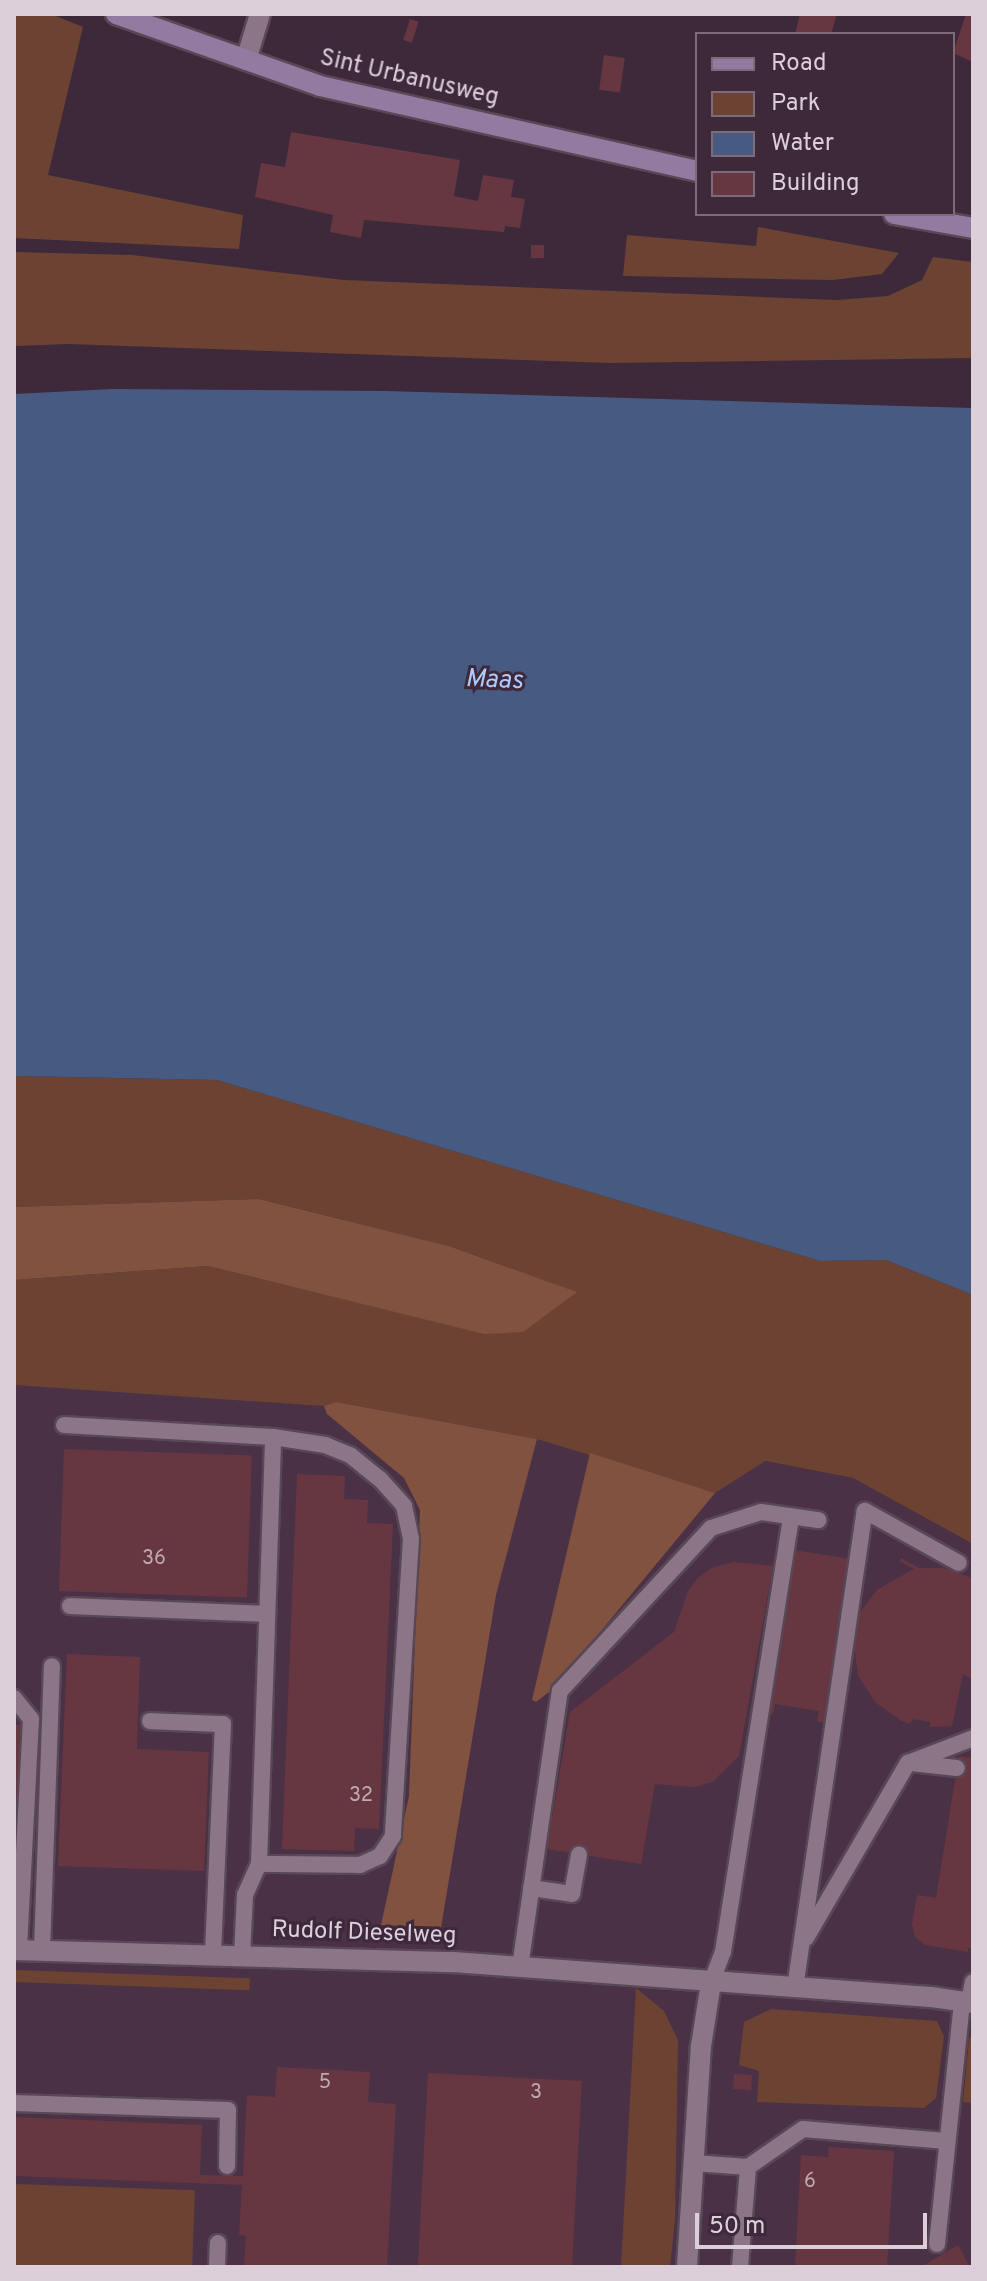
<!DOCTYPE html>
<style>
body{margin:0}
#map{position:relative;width:987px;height:2281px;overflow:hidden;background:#3d293a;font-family:Overpass,sans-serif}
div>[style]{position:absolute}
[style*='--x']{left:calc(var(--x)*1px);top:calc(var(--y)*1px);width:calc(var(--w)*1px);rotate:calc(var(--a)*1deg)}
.built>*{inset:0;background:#4b3146}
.green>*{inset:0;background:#6c4333;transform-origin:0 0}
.forest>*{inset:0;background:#81523f}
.water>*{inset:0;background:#465a82}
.building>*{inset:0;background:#673741;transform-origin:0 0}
.roads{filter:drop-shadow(2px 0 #584755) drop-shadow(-2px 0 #584755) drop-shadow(0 2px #584755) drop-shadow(0 -2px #584755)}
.lane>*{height:16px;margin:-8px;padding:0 8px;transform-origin:8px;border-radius:8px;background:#8c7587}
.street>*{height:20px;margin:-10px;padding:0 10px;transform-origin:10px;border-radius:10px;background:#8c7587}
.secondary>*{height:20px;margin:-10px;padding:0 10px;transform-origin:10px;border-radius:10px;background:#927aa0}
span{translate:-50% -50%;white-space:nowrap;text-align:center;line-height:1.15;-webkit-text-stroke:6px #3d293a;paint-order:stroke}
.number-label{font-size:20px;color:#bfa9b3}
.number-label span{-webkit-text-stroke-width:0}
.street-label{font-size:24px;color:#dccfd9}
.water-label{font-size:26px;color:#afcaff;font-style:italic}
.frame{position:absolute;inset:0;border:16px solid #dccfd9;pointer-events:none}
.legend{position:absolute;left:695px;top:32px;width:260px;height:184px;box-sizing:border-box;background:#3d293a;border:2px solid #7d6b7a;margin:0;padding:10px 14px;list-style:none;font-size:24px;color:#dccfd9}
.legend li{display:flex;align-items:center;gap:16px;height:40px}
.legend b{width:40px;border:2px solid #7d6b7a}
.scale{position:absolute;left:695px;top:2213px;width:232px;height:36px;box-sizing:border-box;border:4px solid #dccfd9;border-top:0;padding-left:10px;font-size:24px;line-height:28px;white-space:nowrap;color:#dccfd9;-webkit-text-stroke:6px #3d293a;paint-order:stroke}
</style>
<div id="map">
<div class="built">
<i style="clip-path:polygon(14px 1385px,336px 1402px,764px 1461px,853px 1478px,973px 1544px,973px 2267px,14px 2267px)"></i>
</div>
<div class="green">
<i style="clip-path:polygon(14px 14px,51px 14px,83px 27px,48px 175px,243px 215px,239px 249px,14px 238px)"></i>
<i style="clip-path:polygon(758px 227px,899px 253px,882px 274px,833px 280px,623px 276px,627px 235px,756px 246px)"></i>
<i style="clip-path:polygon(14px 252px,132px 255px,344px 280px,837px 300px,888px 296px,922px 280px,933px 257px,973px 262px,973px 358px,610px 363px,68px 344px,14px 346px)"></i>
<i style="clip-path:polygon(14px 1076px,217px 1080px,820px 1261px,886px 1260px,973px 1295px,973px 1544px,853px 1478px,765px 1461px,715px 1493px,537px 1439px,336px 1402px,324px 1406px,14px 1385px,14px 1280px,208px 1266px,410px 1315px,576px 1292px,449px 1246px,259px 1199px,14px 1207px)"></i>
<i style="left:14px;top:1970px;width:236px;height:12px;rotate:2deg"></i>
<i style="clip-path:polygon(636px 1988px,664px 2011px,678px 2040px,675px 2220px,670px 2267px,621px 2267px)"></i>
<i style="clip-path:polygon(771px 2009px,937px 2021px,944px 2036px,936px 2098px,924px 2108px,757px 2102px,759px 2071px,739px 2065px,744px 2022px)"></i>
<i style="clip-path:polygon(973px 2033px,973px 2103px,963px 2102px,969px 2039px)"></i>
<i style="left:14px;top:2184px;width:181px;height:83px;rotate:2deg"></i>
</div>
<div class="forest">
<i style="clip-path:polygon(259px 1199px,449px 1246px,577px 1292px,523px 1332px,484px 1334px,208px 1266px,14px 1280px,14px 1207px)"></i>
<i style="clip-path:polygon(336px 1402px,537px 1439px,496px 1595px,441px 1928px,381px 1925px,409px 1796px,420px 1510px,404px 1478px,327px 1414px,324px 1406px)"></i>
<i style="clip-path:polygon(590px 1453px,715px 1493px,553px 1689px,536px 1702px,532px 1700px)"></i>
</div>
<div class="water">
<i style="clip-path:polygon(112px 389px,385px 391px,973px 408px,973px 1295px,886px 1260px,820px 1261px,217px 1080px,14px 1076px,14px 394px)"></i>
</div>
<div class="building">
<i style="clip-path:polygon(800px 14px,837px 14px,831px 34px,795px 34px)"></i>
<i style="clip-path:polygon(966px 14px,973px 14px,973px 62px,953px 53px)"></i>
<i style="left:410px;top:19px;width:9px;height:22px;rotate:18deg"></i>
<i style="left:604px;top:55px;width:21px;height:35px;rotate:8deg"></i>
<i style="clip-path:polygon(291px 132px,460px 160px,454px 196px,478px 201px,483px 175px,514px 180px,511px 197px,525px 199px,520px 228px,505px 226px,504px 232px,364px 220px,361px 238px,330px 232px,333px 215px,255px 197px,261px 163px,285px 167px)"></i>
<i style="left:531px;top:245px;width:13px;height:13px"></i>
<i style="left:64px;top:1449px;width:188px;height:142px;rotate:2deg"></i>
<i style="clip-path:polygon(297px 1474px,345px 1476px,344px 1499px,368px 1500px,367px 1523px,393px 1524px,379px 1829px,355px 1828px,354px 1851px,282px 1849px)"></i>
<i style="clip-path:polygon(793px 1550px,851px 1559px,824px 1723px,817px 1721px,819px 1711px,775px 1704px,773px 1714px,767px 1713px)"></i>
<i style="clip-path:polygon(901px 1558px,919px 1568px,943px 1568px,973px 1578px,973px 1680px,963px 1674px,952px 1726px,930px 1727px,930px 1722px,913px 1719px,910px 1724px,900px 1720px,875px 1702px,858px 1675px,853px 1638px,860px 1612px,878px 1589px,914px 1569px,899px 1561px)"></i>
<i style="clip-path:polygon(733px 1562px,773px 1566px,739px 1756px,712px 1782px,695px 1787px,655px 1784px,641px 1864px,547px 1849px,570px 1712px,674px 1632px,688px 1591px,698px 1578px,711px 1568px)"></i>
<i style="clip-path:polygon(67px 1654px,140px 1657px,137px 1749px,209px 1752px,204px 1871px,58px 1866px)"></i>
<i style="clip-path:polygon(14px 1725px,23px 1725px,17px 1866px,14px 1866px)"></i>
<i style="clip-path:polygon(959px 1756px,973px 1758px,973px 1949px,968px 1948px,968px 1952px,925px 1945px,915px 1937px,912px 1924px,917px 1895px,936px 1898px)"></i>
<i style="clip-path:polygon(277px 2067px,370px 2072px,368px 2102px,396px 2104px,387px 2267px,244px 2267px,246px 2236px,239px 2235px,242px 2185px,14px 2176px,14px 2117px,202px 2125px,200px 2175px,243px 2176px,247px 2095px,275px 2097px)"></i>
<i style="left:428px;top:2073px;width:154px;height:194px;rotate:3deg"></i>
<i style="left:734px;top:2074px;width:18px;height:15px;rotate:3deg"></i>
<i style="clip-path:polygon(829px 2147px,894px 2151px,887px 2267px,795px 2267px,801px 2155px,828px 2157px)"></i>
<i style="clip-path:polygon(958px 2245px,970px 2267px,921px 2267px)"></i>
</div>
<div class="roads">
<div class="lane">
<i style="--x:64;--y:1425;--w:209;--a:3.3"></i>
<i style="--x:273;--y:1437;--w:53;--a:8.7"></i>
<i style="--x:325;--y:1445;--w:27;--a:22"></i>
<i style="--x:350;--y:1455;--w:38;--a:39"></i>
<i style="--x:380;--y:1479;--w:36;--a:48"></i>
<i style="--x:404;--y:1506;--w:33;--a:78"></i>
<i style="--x:411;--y:1538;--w:299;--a:93.5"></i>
<i style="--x:393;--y:1836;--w:24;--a:123"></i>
<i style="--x:380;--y:1856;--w:22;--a:156"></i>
<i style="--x:360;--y:1865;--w:101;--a:-179.4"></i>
<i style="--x:70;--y:1606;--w:197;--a:2.3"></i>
<i style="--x:14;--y:1698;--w:27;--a:51"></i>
<i style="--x:31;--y:1719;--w:231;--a:93"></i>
<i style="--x:150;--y:1721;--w:73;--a:2.4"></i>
<i style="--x:223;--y:1724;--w:231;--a:92.5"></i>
<i style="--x:911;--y:1763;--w:46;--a:6.2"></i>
<i style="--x:531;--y:1888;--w:41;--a:8.3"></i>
<i style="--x:572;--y:1894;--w:40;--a:-80"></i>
<i style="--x:806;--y:1938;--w:203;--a:-59.8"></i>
<i style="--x:908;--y:1763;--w:70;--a:-21"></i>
<i style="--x:42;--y:1950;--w:284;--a:-88"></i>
<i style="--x:242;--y:1956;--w:61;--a:-87.2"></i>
<i style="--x:245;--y:1895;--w:34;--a:-66"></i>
<i style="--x:259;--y:1864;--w:427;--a:-88.1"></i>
<i style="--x:520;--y:1967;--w:279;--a:-81.8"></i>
<i style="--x:560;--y:1691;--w:222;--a:-47.2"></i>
<i style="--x:711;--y:1528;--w:52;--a:-17.7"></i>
<i style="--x:761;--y:1512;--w:58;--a:8"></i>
<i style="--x:711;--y:1983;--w:33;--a:-69"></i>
<i style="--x:723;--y:1952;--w:441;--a:-81.1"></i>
<i style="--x:795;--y:1988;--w:482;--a:-81.7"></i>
<i style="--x:865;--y:1511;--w:107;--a:29"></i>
<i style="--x:969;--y:2002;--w:20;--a:-79"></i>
<i style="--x:14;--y:2103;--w:214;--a:1.9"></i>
<i style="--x:228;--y:2110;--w:56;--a:91"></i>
<i style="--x:694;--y:2163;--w:54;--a:4.2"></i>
<i style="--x:748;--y:2167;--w:67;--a:-34.6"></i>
<i style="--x:803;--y:2129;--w:144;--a:4.8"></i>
<i style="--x:937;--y:2244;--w:244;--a:-84.1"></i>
<i style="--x:217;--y:2267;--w:24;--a:-88"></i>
<i style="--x:740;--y:2267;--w:100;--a:-85.4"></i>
</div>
<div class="street">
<i style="--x:246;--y:60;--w:48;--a:-73.1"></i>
<i style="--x:14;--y:1950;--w:439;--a:1.6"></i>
<i style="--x:453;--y:1962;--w:479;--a:4.2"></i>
<i style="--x:931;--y:1997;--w:42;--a:8.1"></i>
<i style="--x:687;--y:2267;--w:221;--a:-86.4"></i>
<i style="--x:701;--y:2046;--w:64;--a:-81"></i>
</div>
<div class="secondary">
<i style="--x:116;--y:14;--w:216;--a:19.4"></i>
<i style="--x:320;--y:86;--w:386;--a:12.7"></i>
<i style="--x:894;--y:214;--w:80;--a:10"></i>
</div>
</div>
<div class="number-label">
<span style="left:154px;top:1559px">36</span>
<span style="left:361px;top:1796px">32</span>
<span style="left:325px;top:2083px">5</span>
<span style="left:536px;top:2093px">3</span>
<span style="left:810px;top:2182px">6</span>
</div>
<div class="street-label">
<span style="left:409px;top:79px;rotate:13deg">Sint Urbanusweg</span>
<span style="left:364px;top:1934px;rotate:2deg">Rudolf Dieselweg</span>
</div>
<div class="water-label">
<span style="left:494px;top:681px;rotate:2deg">Maas</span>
</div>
<div class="frame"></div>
<ul class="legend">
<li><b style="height:10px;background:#927aa0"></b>Road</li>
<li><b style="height:22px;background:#6c4333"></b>Park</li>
<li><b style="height:22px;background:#465a82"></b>Water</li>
<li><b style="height:22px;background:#673741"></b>Building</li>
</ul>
<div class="scale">50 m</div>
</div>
